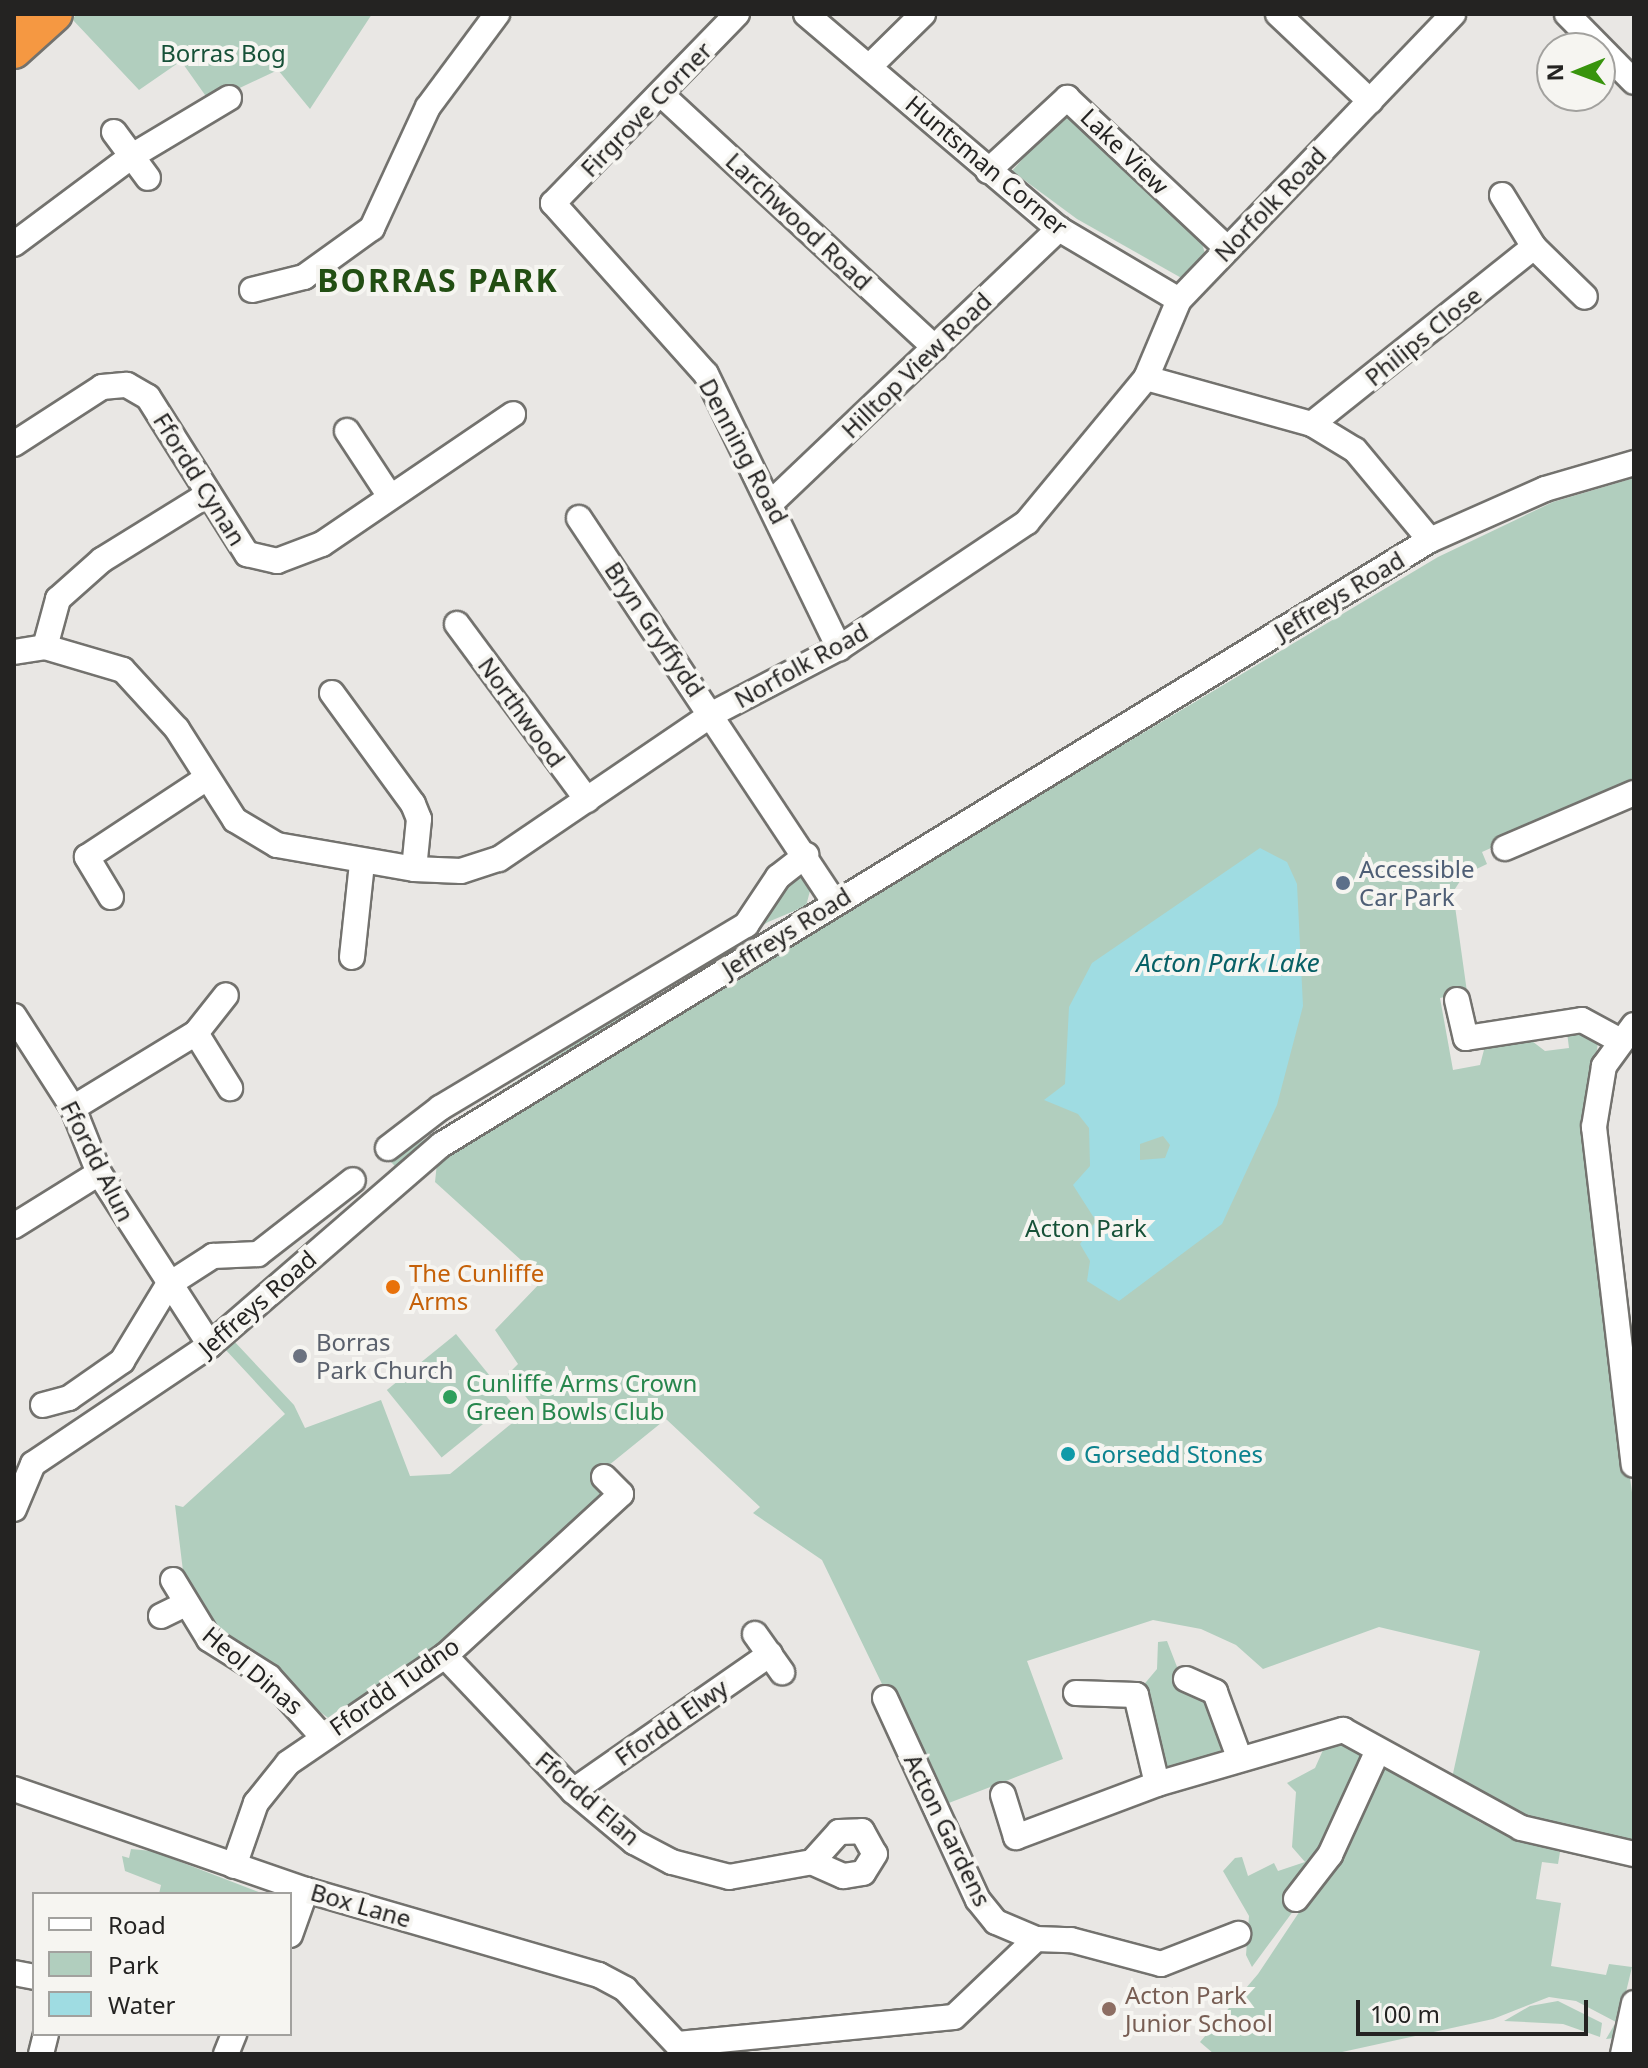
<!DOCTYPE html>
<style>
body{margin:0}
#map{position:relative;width:1648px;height:2068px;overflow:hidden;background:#e9e7e4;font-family:"Noto Sans",sans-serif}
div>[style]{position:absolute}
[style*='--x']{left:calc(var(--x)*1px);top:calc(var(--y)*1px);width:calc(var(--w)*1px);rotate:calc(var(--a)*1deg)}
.green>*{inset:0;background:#b1cebe;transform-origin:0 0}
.water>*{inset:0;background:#9fdce2}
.roads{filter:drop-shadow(2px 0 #73726e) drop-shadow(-2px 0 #73726e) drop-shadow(0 2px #73726e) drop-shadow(0 -2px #73726e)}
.minor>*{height:24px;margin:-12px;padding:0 12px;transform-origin:12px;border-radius:12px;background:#fff}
.highway>*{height:34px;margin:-17px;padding:0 17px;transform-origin:17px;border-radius:17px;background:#f59842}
.dots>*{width:22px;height:22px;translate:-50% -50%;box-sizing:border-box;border:4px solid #f6f5f1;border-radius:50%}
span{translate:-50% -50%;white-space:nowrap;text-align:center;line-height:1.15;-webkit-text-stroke:8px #f6f5f1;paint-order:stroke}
.park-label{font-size:24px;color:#175138}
.street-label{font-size:24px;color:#242322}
.service-label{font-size:24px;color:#4e5e75}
.left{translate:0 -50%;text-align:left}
.food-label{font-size:24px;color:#c56008}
.worship-label{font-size:24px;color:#5b616d}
.leisure-label{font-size:24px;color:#27864d}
.culture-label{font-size:24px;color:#0d838f}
.education-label{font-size:24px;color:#785e54}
.water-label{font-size:26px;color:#076066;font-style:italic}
.district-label{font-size:32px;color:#224e13;font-weight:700;letter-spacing:2px}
.frame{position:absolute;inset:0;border:16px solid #242322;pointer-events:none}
.legend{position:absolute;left:32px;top:1892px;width:260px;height:144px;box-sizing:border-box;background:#f6f5f1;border:2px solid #a2a19e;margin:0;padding:10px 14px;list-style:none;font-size:24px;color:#242322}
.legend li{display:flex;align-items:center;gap:16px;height:40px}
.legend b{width:40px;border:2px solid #a2a19e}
.north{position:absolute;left:1536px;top:32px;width:80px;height:80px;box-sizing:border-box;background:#f6f5f1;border:2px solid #a2a19e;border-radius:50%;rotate:269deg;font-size:22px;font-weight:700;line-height:32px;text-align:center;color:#242322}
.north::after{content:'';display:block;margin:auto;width:28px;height:36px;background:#38940d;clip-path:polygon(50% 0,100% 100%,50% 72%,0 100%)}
.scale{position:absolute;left:1356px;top:2000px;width:232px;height:36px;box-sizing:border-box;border:4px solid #242322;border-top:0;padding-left:10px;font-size:24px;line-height:28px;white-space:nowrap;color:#242322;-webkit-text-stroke:6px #f6f5f1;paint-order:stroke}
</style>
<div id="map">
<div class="green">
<i style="clip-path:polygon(77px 14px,372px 14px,310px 109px,278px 70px,210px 102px,181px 61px,139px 90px,72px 19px)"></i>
<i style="clip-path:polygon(1064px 111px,1201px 240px,1206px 257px,1185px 280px,1077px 219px,1012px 171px)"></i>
<i style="clip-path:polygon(1634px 478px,1634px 784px,1482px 852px,1487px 864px,1464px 875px,1453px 892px,1467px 992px,1440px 998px,1453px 1070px,1480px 1065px,1485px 1046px,1528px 1038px,1545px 1051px,1569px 1048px,1567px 1032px,1583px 1030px,1598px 1042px,1585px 1145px,1634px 1507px,1634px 1846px,1520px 1815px,1452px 1778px,1480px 1651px,1379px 1627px,1263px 1669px,1236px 1645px,1201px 1629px,1153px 1620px,1027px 1661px,1063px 1759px,941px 1806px,822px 1560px,753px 1513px,760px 1507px,666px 1419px,593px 1478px,607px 1494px,440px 1650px,331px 1720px,222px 1640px,177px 1577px,183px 1571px,175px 1505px,183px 1507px,285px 1414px,224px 1348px,233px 1340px,294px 1405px,305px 1428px,381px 1400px,410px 1476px,450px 1474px,533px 1406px,508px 1374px,518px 1364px,495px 1330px,543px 1280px,435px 1182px,437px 1163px,752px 966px,1438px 557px,1553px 502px)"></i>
<i style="clip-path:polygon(796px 875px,804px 875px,810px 891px,806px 906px,768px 922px,395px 1166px,390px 1161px,705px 962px)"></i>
<i style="left:456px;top:1334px;width:87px;height:89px;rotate:51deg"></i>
<i style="clip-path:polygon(1167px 1641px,1179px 1672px,1205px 1689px,1228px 1748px,1168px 1769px,1156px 1723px,1146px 1723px,1141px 1688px,1157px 1669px,1158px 1642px)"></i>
<i style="clip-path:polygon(1327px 1741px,1347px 1742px,1368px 1756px,1333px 1857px,1252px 1967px,1246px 1955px,1249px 1916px,1223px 1871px,1235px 1858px,1242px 1857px,1248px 1876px,1274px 1863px,1278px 1871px,1305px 1862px,1292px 1847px,1296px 1792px,1287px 1783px,1315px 1768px)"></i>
<i style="clip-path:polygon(1379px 1761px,1481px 1823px,1560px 1852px,1558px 1864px,1542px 1862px,1536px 1899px,1561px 1903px,1551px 1966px,1606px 1975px,1609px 1964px,1632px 1967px,1615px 2038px,1606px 2039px,1616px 2022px,1576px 2001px,1549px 1997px,1493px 2019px,1333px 2054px,1214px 2054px,1200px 2042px,1258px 1974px,1335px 1858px)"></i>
<i style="clip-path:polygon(131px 1849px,152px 1851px,264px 1894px,159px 1894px,161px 1885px,125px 1871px,122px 1856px,129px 1858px)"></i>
<i style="clip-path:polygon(1558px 2001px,1602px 2023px,1600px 2037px,1563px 2024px,1504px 2021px,1530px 2006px)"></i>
</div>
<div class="water">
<i style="clip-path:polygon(evenodd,1260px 848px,1287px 862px,1297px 884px,1303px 1006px,1277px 1105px,1222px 1224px,1119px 1301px,1087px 1281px,1090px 1261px,1080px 1244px,1096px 1221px,1073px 1185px,1090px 1166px,1089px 1128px,1078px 1114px,1044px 1100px,1065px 1084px,1069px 1007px,1092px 963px,1260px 848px,1163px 1136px,1170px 1145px,1165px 1158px,1140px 1160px,1140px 1144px,1163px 1136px)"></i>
</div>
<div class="roads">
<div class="minor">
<i style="--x:737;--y:14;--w:264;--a:134.2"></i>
<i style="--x:553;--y:203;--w:229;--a:48.2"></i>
<i style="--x:706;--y:374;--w:305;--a:64.1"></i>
<i style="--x:806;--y:14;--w:332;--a:40.4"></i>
<i style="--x:1059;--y:229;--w:139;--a:30.6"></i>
<i style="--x:1278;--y:14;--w:127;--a:43.4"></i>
<i style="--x:1567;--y:14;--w:95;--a:45.4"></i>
<i style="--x:871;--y:65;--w:73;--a:-44.4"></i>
<i style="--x:662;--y:95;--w:372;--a:42.8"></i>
<i style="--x:114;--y:132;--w:57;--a:53.5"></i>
<i style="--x:988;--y:171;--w:108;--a:-42.7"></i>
<i style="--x:1067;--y:98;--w:219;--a:43.2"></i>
<i style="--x:1502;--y:195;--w:61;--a:58.4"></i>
<i style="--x:1534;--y:247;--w:71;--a:44.4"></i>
<i style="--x:14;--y:244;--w:147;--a:-36.7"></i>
<i style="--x:132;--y:156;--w:113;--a:-30.9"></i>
<i style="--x:252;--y:290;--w:54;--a:-14"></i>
<i style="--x:304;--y:277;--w:84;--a:-35.8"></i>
<i style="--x:372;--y:228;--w:133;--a:-65.2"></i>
<i style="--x:428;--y:107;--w:116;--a:-53.4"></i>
<i style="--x:1146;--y:378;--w:172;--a:15.5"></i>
<i style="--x:1312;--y:424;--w:50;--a:31.2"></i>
<i style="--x:1355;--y:450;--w:117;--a:50.2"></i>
<i style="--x:1312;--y:424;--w:284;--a:-38.6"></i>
<i style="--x:347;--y:431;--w:77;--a:56.7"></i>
<i style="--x:14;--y:444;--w:105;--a:-32.9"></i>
<i style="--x:102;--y:387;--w:25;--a:-5"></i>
<i style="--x:127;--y:385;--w:24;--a:30"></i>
<i style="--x:148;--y:397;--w:186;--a:57.8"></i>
<i style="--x:247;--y:554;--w:31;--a:13"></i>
<i style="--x:277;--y:561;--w:48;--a:-20.7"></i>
<i style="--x:322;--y:544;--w:231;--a:-34.2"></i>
<i style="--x:773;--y:501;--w:395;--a:-43.6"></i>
<i style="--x:579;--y:518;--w:461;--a:56.4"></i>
<i style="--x:457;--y:624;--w:219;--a:53.5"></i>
<i style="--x:45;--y:647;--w:50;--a:-74.8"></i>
<i style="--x:58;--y:599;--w:59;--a:-41.6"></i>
<i style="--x:102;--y:560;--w:123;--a:-31.8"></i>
<i style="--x:14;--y:652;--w:31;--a:-9"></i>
<i style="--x:45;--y:647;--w:81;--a:16.4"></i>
<i style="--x:123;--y:670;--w:80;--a:47.5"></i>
<i style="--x:177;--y:729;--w:108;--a:57.5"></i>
<i style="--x:235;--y:820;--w:49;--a:30.8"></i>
<i style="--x:277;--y:845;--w:139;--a:9.9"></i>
<i style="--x:414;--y:869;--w:47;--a:2.4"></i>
<i style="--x:461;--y:871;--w:40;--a:-18"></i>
<i style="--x:499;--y:859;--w:258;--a:-34.2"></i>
<i style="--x:712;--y:714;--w:143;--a:-27.5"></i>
<i style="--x:839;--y:648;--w:226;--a:-33.8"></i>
<i style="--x:1027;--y:522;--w:187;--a:-50.4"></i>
<i style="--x:1146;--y:378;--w:85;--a:-67.1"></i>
<i style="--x:1179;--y:300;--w:396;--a:-46.2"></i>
<i style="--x:332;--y:693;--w:137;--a:53.9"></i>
<i style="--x:413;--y:804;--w:16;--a:68"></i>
<i style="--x:419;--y:819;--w:50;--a:95.7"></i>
<i style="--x:1505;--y:848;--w:140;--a:-23.1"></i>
<i style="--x:111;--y:897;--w:47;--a:-121"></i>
<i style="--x:87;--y:857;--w:144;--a:-33.4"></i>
<i style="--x:352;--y:957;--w:94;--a:-83.9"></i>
<i style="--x:1457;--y:1000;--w:39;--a:77"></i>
<i style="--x:1466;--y:1038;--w:117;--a:-8.8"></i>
<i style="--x:1582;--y:1020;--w:42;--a:28.4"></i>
<i style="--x:14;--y:1016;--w:109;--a:57.3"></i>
<i style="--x:73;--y:1108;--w:70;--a:68.2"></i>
<i style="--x:99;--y:1173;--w:205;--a:57.2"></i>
<i style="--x:1634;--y:1025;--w:51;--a:126.2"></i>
<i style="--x:1604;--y:1066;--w:62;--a:99.3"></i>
<i style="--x:1594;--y:1127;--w:340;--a:83.3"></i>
<i style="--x:196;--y:1033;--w:65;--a:58.3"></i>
<i style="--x:73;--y:1108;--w:144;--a:-31.4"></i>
<i style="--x:196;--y:1033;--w:48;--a:-51.7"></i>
<i style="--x:388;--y:1148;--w:66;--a:-37.6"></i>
<i style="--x:440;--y:1108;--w:357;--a:-30.9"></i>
<i style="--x:746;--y:925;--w:58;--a:-56.3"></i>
<i style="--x:778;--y:877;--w:36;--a:-38"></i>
<i style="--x:14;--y:1226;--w:100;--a:-31.9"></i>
<i style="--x:43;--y:1405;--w:27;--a:-15"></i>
<i style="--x:69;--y:1398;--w:65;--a:-34.9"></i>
<i style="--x:122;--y:1361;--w:89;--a:-58.8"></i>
<i style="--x:168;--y:1285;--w:54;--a:-32.8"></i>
<i style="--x:213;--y:1256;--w:45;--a:-2.5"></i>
<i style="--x:258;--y:1254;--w:120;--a:-37.9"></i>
<i style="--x:14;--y:1509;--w:49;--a:-67.1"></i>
<i style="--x:33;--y:1464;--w:213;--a:-33.9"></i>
<i style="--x:210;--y:1345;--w:306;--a:-40.9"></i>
<i style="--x:441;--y:1145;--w:1159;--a:-31.46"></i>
<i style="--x:1430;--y:540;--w:126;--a:-23.9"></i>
<i style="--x:1545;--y:489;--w:93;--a:-16.3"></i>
<i style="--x:173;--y:1580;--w:69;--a:58.6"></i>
<i style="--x:209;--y:1639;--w:71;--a:32.3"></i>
<i style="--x:269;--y:1677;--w:79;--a:48.1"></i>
<i style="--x:161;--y:1616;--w:25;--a:-26"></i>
<i style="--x:755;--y:1634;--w:47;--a:54.6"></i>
<i style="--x:445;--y:1656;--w:186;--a:46.5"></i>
<i style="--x:573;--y:1791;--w:80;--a:39.9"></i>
<i style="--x:634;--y:1842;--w:43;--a:27.8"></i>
<i style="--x:672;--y:1862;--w:59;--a:14.7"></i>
<i style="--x:729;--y:1877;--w:84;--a:-10.2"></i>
<i style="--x:1186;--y:1679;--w:32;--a:24"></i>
<i style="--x:1215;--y:1692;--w:69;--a:69.7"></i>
<i style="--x:1076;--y:1693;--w:60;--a:1.9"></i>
<i style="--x:1136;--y:1695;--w:91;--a:76.7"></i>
<i style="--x:885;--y:1698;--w:222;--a:65.3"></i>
<i style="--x:978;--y:1900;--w:28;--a:51"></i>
<i style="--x:996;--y:1922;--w:43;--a:23"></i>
<i style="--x:14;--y:1789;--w:309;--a:19.1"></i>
<i style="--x:306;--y:1890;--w:305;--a:16.2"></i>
<i style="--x:599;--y:1975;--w:30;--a:28"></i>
<i style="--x:625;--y:1989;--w:89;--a:46.8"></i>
<i style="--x:573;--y:1791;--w:240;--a:-34.8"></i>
<i style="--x:1003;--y:1795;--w:44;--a:72.8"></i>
<i style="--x:1016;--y:1837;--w:151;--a:-20.6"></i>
<i style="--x:1157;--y:1784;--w:194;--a:-16.2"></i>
<i style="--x:1343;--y:1730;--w:203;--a:28.8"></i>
<i style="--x:1521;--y:1828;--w:116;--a:13"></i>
<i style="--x:862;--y:1831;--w:26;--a:61"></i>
<i style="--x:875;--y:1854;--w:22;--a:122"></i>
<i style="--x:863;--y:1873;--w:20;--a:171"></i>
<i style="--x:843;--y:1876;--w:34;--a:-156"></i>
<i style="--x:812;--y:1862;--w:40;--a:-48"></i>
<i style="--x:839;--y:1832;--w:23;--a:-2"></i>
<i style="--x:234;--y:1866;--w:67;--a:-70.8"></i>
<i style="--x:256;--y:1803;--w:51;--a:-51.3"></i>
<i style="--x:288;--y:1763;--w:190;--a:-34.3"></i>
<i style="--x:445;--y:1656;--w:239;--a:-42.6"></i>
<i style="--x:621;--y:1494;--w:24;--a:-135"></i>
<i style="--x:1296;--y:1899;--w:56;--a:-52.3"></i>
<i style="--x:1330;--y:1855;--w:115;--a:-65.4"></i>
<i style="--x:290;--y:1935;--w:48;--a:-70.4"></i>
<i style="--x:14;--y:1973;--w:20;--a:11"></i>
<i style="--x:678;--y:2044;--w:277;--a:-5.6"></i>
<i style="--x:954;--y:2017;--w:113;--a:-43.6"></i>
<i style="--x:1036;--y:1939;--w:35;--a:2"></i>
<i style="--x:1071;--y:1940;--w:93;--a:14.9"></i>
<i style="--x:1161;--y:1964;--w:83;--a:-21.3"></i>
<i style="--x:41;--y:2054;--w:21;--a:-76"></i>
<i style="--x:226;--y:2054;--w:22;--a:-68"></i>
<i style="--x:1623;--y:2054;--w:52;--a:-77.8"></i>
</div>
<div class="highway">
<i style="--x:14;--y:17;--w:4;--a:-45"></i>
<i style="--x:14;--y:51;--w:55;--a:-42.1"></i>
</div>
</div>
<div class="dots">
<i style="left:1343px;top:883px;background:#5c6f8a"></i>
<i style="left:393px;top:1287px;background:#e8710a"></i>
<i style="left:300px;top:1356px;background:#6b7280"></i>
<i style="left:450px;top:1397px;background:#2e9e5b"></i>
<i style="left:1068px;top:1454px;background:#0f9aa8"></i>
<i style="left:1109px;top:2009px;background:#8d6e63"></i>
</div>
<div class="park-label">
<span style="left:223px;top:53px">Borras Bog</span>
<span style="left:1086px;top:1228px">Acton Park</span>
</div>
<div class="street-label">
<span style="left:646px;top:109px;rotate:-46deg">Firgrove Corner</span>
<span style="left:1125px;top:151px;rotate:44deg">Lake View</span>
<span style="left:987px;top:165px;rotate:40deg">Huntsman Corner</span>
<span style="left:1270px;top:204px;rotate:-46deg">Norfolk Road</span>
<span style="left:799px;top:221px;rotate:43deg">Larchwood Road</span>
<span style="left:1423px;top:336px;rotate:-39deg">Philips Close</span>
<span style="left:916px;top:365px;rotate:-44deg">Hilltop View Road</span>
<span style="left:744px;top:451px;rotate:62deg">Denning Road</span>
<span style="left:200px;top:479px;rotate:58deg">Ffordd Cynan</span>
<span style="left:1339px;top:595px;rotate:-31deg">Jeffreys Road</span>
<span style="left:655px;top:629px;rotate:56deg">Bryn Gryffydd</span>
<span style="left:801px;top:665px;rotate:-29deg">Norfolk Road</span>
<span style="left:522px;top:712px;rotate:54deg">Northwood</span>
<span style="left:786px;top:932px;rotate:-32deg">Jeffreys Road</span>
<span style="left:98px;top:1161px;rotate:63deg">Ffordd Alun</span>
<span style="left:257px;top:1303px;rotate:-41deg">Jeffreys Road</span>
<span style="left:253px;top:1670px;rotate:40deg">Heol Dinas</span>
<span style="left:394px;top:1686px;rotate:-35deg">Ffordd Tudno</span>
<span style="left:671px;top:1722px;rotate:-35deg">Ffordd Elwy</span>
<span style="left:588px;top:1798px;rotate:41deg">Ffordd Elan</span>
<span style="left:948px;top:1830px;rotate:64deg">Acton Gardens</span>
<span style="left:361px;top:1905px;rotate:16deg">Box Lane</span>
</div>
<div class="service-label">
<span class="left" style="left:1359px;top:883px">Accessible<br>Car Park</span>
</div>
<div class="food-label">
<span class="left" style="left:409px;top:1287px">The Cunliffe<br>Arms</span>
</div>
<div class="worship-label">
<span class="left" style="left:316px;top:1356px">Borras<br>Park Church</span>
</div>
<div class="leisure-label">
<span class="left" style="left:466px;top:1397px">Cunliffe Arms Crown<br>Green Bowls Club</span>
</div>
<div class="culture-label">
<span class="left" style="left:1084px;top:1454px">Gorsedd Stones</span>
</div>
<div class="education-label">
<span class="left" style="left:1125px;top:2009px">Acton Park<br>Junior School</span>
</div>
<div class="water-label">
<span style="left:1228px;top:963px">Acton Park Lake</span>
</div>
<div class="district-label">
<span style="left:438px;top:280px">BORRAS PARK</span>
</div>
<div class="frame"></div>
<ul class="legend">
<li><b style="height:10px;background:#fff"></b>Road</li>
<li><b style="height:22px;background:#b1cebe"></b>Park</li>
<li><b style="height:22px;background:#9fdce2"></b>Water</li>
</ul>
<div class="north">N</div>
<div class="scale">100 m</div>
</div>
